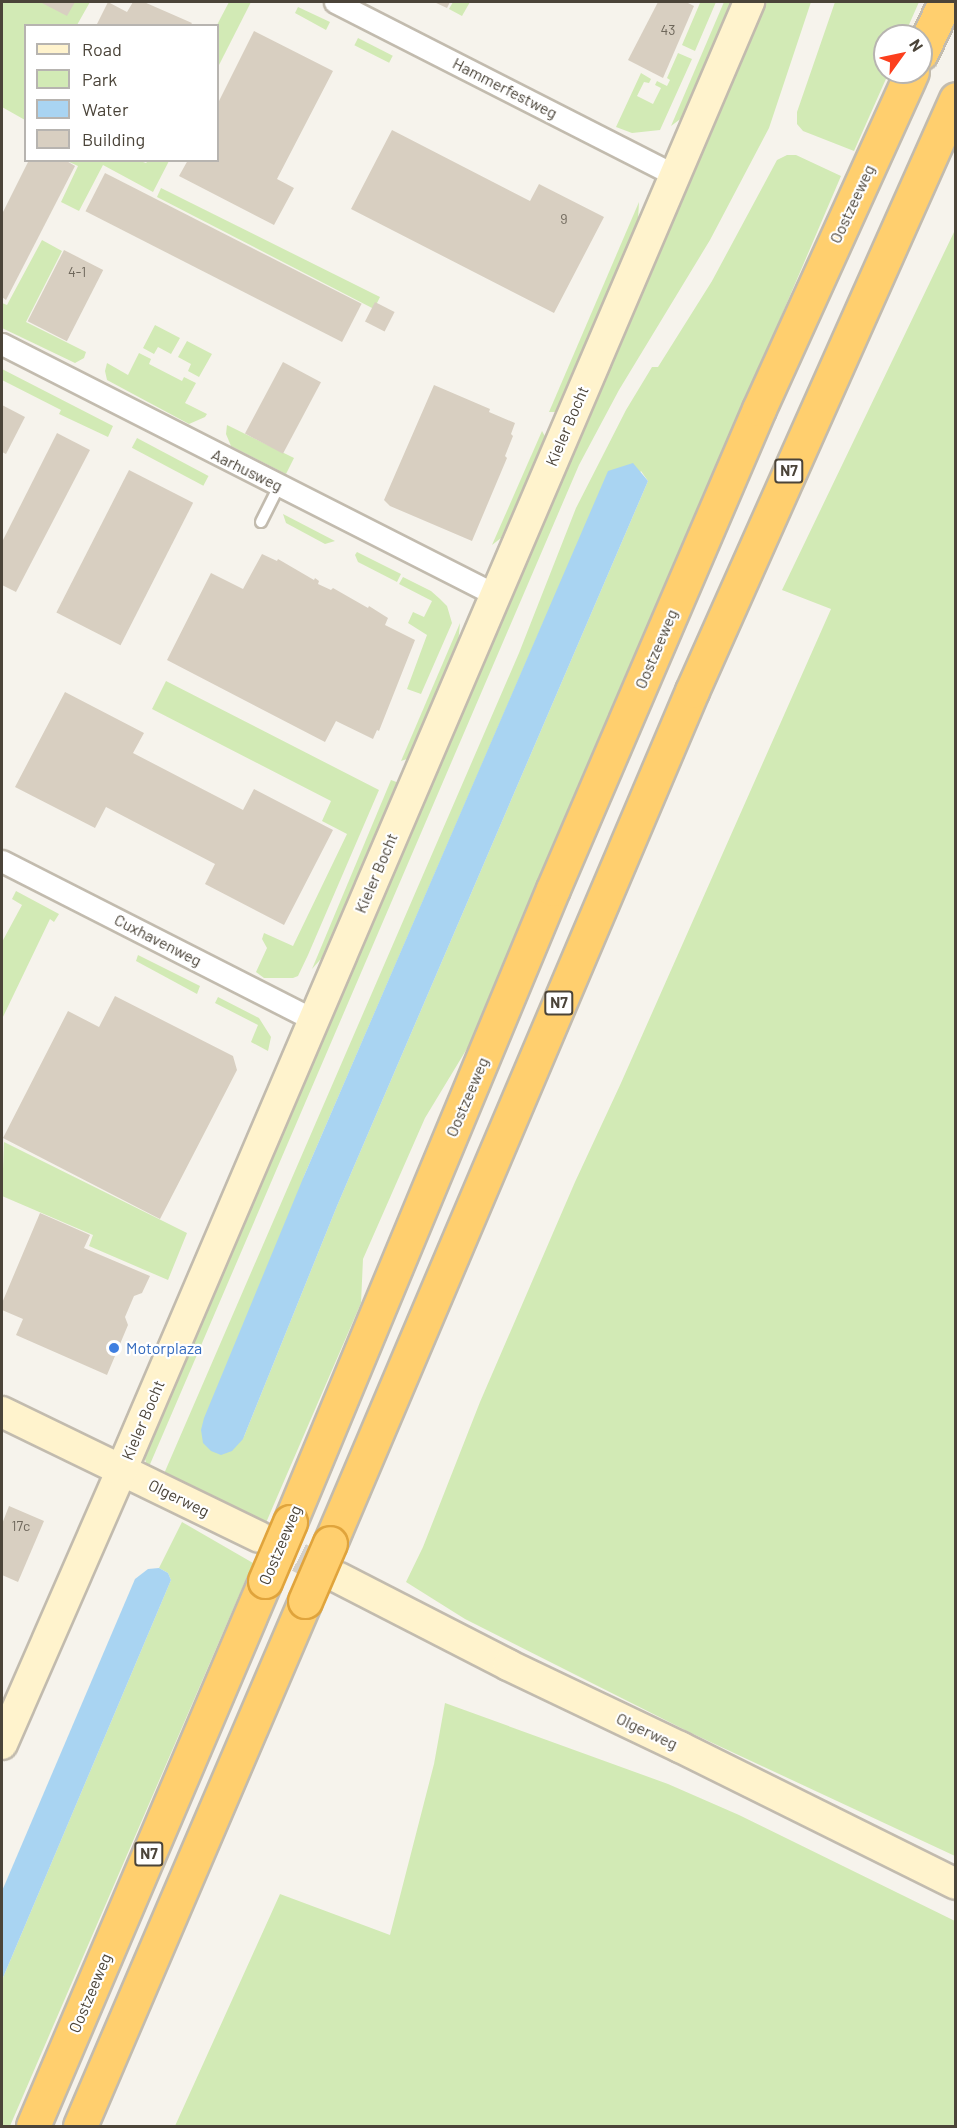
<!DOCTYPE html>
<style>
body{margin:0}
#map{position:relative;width:957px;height:2128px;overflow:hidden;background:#f6f3ec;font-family:Barlow,sans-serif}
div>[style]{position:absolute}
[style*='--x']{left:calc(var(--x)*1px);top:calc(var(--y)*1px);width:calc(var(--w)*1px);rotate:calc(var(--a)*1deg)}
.green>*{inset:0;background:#d2eab5;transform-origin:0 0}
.water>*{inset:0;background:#a9d4f2}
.building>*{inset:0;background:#d8cfc1;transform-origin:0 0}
.secondary-tunnel>*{height:30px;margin-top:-15px;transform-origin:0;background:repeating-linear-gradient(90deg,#d4d0c8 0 30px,transparent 0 45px)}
.roads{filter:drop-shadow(2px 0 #c2bbae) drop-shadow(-2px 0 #c2bbae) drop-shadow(0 2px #c2bbae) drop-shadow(0 -2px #c2bbae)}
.lane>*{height:10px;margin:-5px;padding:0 5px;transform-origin:5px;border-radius:5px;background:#fff}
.street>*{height:21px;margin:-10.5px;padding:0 10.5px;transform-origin:10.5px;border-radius:10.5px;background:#fff}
.secondary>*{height:30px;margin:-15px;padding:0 15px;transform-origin:15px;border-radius:15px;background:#fff3cd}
.highway>*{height:33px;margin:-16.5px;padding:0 16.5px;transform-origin:16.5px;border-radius:16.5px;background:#ffcf6e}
.bridges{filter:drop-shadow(2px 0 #e0a43c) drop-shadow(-2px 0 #e0a43c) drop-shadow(0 2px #e0a43c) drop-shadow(0 -2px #e0a43c)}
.highway-bridge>*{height:33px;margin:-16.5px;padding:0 16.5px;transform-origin:16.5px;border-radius:16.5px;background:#ffcf6e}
.dots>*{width:16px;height:16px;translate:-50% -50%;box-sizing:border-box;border:3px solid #fff;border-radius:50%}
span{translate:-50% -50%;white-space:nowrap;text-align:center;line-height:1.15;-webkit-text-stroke:4.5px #fff;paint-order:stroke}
.number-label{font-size:14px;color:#6e675b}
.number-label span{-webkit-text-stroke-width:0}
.shield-label span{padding:2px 4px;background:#fff;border:2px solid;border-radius:4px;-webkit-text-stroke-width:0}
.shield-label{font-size:15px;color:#4b4439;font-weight:700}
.street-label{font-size:16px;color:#4b4439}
.shop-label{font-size:16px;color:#366cbe}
.left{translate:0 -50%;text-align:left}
.frame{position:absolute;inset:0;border:3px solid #4b4439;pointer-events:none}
.legend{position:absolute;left:24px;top:24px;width:195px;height:138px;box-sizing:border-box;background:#fff;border:2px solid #b7b4b0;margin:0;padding:8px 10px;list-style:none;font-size:18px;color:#4b4439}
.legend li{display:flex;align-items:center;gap:12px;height:30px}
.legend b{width:30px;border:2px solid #b7b4b0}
.north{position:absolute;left:873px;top:24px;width:60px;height:60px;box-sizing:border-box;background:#fff;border:2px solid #b7b4b0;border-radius:50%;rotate:57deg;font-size:16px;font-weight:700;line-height:24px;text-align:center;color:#4b4439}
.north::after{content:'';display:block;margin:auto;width:21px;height:27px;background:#fc3f1d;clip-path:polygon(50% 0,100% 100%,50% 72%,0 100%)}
</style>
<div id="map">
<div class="green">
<i style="clip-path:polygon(2px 2px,90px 2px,77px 25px,26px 26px,25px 120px,2px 107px)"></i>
<i style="clip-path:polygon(229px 2px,251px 2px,218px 67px,217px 25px)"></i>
<i style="clip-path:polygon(453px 2px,470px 2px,462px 16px,449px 9px)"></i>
<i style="clip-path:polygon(697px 2px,716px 2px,695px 51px,682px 45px,700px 3px)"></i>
<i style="clip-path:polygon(724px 2px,734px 2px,688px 109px,683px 117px,671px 126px)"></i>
<i style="clip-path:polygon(767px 2px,811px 2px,769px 128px,710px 240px,619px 390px,579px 465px,148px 1469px,144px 1456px)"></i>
<i style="clip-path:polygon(835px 2px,919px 2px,904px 36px,885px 36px,885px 72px,889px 72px,854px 151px,803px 131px,797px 124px,797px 112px)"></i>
<i style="clip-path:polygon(298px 7px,330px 22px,326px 30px,295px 13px)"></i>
<i style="left:358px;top:38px;width:39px;height:8px;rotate:27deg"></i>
<i style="clip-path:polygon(678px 53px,692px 59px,660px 130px,632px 133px,616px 127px,641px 73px,651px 79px,649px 83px,644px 82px,637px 96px,653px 104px,661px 88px,655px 85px,657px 81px,667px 86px,670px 80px,667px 78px)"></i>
<i style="clip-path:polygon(evenodd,787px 155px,796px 155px,841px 176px,474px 1037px,425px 1118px,363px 1259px,361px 1303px,265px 1525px,163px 1476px,519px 653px,576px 508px,626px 410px,652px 367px,658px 367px,712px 281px,777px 160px,787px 155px,641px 471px,648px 481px,337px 1206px,243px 1439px,304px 1176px,543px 623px,641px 471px)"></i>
<i style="clip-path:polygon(140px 161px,146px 163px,148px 161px,169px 161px,153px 192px,103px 165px,79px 211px,61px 202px,78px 166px,67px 161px)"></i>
<i style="clip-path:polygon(161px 188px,380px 297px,374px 309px,157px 197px)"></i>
<i style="clip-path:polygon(639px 202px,638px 220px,558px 409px,555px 412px,549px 412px)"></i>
<i style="clip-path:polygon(955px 230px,955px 1856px,689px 1732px,465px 1619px,406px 1582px,423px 1547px,480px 1402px,575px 1182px,621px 1083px,831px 609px,782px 590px)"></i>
<i style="clip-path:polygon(42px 240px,62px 251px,26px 322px,86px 352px,84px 358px,75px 363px,2px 328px,2px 303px,7px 305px)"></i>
<i style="clip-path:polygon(155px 325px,180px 338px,171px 354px,158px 347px,154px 354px,143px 348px)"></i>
<i style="clip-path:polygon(187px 341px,212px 354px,199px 377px,188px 371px,191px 364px,178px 357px)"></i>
<i style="clip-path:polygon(139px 353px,151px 359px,149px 364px,182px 381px,184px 377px,196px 383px,185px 403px,207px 414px,205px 417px,189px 424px,107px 380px,105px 371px,107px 363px,128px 375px)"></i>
<i style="clip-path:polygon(2px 369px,113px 426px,108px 437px,59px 414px,61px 410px,2px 380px)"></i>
<i style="clip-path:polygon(227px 425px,294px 458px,286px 474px,231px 446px,226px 434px)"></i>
<i style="clip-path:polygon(542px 431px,546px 438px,501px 538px,492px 545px)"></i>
<i style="left:137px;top:438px;width:81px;height:11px;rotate:28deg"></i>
<i style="clip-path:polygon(283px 514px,335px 541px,325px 544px,286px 523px)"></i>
<i style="clip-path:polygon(357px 552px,401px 574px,397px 582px,358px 562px,355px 555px)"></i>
<i style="clip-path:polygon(403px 577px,431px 591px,440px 599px,447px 606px,452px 623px,421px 694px,407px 689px,427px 635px,408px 623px,413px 612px,424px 617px,432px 601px,399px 584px)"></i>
<i style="clip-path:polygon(460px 623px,458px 644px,410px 758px,401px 761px)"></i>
<i style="clip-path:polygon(166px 681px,379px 790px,308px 955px,298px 976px,293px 978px,264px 978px,256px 972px,267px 948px,262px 939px,264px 933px,293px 946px,347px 834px,322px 821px,331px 801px,152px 709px)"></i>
<i style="clip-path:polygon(391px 780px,399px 783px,327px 952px,312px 969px)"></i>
<i style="clip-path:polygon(16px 891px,59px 914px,54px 922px,50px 919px,2px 1019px,2px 942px,22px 905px,12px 899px)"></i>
<i style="clip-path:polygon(138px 955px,200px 986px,197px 994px,136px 961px)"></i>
<i style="clip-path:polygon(218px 997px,259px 1018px,271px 1037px,268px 1051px,251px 1042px,258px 1025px,215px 1003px)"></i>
<i style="clip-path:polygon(4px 1142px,187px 1233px,168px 1280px,89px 1246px,93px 1235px,2px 1196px)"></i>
<i style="clip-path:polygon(182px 1522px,253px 1563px,10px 2126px,2px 2126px,2px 1980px,171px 1580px,168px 1573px,159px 1568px)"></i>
<i style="clip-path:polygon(445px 1703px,668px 1784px,739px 1815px,955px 1921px,955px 2126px,175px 2126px,280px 1894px,390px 1935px,434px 1764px)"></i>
</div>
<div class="water">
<i style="clip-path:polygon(633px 463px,648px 481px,337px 1206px,243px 1439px,232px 1451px,221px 1455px,211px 1451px,203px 1443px,201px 1430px,204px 1418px,304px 1176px,608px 471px)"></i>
<i style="clip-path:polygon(159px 1568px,168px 1573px,171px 1580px,2px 1980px,2px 1891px,135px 1579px,148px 1569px)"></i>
</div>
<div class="building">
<i style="clip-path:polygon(40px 2px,75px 2px,67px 16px)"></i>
<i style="clip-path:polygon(108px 2px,127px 12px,133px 2px,144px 2px,192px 23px,190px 26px,96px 26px)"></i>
<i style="clip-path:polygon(434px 2px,450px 2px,447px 8px)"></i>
<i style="clip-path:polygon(658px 2px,686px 2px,694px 6px,663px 78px,628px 60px)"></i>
<i style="clip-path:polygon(254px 31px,333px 71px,277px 179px,294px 188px,274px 225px,179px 176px,188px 160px,218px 160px,218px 103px)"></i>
<i style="clip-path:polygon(392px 130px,530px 201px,539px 184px,604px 217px,554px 313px,351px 209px)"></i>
<i style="clip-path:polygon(29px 160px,65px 160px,75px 166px,6px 300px,2px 297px,2px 214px)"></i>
<i style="left:105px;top:173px;width:288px;height:43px;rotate:27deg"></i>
<i style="left:64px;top:250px;width:44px;height:80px;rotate:27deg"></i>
<i style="left:375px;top:302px;width:22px;height:22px;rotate:27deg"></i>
<i style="left:283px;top:362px;width:43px;height:81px;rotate:28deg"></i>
<i style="clip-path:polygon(434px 385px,490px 409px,489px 412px,515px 423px,511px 434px,513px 436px,505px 456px,507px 458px,472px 541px,390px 506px,384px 500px)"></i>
<i style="clip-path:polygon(2px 405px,25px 417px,6px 454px,2px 452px)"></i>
<i style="clip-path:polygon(57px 433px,90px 450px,16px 592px,2px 585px,2px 542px)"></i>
<i style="left:129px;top:470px;width:72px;height:160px;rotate:27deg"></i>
<i style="clip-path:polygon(262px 554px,277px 561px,278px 559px,314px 580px,315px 578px,319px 581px,318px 584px,331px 590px,333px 588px,368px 608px,369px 606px,388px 618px,385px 625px,415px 640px,379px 731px,377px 730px,373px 739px,336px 721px,325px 742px,167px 660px,211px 573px,243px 589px)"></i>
<i style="clip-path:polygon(65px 692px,144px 733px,133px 753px,212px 794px,243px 810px,254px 789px,333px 830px,284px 925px,205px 884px,215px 864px,106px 807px,95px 828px,15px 787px)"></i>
<i style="clip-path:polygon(115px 996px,233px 1056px,237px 1070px,160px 1219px,3px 1138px,68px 1011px,99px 1027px)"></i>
<i style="clip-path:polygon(40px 1213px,90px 1235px,84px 1248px,150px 1276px,142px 1293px,134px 1296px,125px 1317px,128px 1325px,107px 1375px,16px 1335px,23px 1319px,2px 1310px,2px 1303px)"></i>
<i style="clip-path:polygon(9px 1506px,44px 1521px,18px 1582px,2px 1575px,2px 1524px)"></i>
</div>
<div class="secondary-tunnel">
<i style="--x:259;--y:1537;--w:90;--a:27.1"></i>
</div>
<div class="roads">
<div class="lane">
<i style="--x:261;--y:522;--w:40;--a:-63.4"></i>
</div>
<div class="street">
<i style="--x:335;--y:2;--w:381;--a:27"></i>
<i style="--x:2;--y:344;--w:552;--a:26.94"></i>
<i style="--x:2;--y:861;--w:350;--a:27"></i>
</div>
<div class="secondary">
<i style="--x:2;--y:1412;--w:286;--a:25.9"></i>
<i style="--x:339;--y:1578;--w:190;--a:27.2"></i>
<i style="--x:508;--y:1665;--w:191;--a:25.5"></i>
<i style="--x:680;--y:1747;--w:308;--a:26.4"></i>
<i style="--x:2;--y:1744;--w:298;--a:-66.4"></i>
<i style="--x:121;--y:1471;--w:1598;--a:-66.85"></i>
</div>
<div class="highway">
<i style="--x:921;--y:53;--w:56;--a:-64.8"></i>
<i style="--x:290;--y:1522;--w:685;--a:-67.44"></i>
<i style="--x:553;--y:889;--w:522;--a:-66.77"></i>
<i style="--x:759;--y:409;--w:370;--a:-65.6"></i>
<i style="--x:330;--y:1543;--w:926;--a:-66.98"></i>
<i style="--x:692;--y:691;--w:648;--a:-65.97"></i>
<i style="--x:33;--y:2126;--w:592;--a:-66.94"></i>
<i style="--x:80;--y:2126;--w:571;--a:-66.8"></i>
</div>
</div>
<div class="bridges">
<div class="highway-bridge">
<i style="--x:265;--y:1581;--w:64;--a:-67"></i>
<i style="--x:305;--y:1601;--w:63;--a:-66.7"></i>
</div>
</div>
<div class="dots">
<i style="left:114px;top:1348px;background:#3f7fe0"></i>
</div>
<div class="number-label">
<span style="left:668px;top:30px">43</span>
<span style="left:564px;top:219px">9</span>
<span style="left:77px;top:272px">4-1</span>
<span style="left:21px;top:1526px">17c</span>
</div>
<div class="shield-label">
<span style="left:789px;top:471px">N7</span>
<span style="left:559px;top:1003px">N7</span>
<span style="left:149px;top:1854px">N7</span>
</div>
<div class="street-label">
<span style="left:505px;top:88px;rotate:27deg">Hammerfestweg</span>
<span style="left:852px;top:204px;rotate:-65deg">Oostzeeweg</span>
<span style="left:567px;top:426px;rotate:-67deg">Kieler Bocht</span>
<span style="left:247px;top:470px;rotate:26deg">Aarhusweg</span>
<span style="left:656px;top:649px;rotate:-67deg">Oostzeeweg</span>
<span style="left:376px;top:873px;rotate:-67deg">Kieler Bocht</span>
<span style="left:158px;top:940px;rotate:27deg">Cuxhavenweg</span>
<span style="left:467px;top:1097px;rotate:-67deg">Oostzeeweg</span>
<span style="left:143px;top:1420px;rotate:-67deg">Kieler Bocht</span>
<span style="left:179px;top:1498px;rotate:26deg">Olgerweg</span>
<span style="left:280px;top:1545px;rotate:-67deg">Oostzeeweg</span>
<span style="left:647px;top:1731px;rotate:25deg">Olgerweg</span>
<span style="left:90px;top:1993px;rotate:-67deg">Oostzeeweg</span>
</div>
<div class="shop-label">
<span class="left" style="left:126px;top:1348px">Motorplaza</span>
</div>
<div class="frame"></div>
<ul class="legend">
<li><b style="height:8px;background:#fff3cd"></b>Road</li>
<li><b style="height:16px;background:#d2eab5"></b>Park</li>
<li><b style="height:16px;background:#a9d4f2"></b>Water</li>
<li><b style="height:16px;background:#d8cfc1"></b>Building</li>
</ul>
<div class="north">N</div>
</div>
